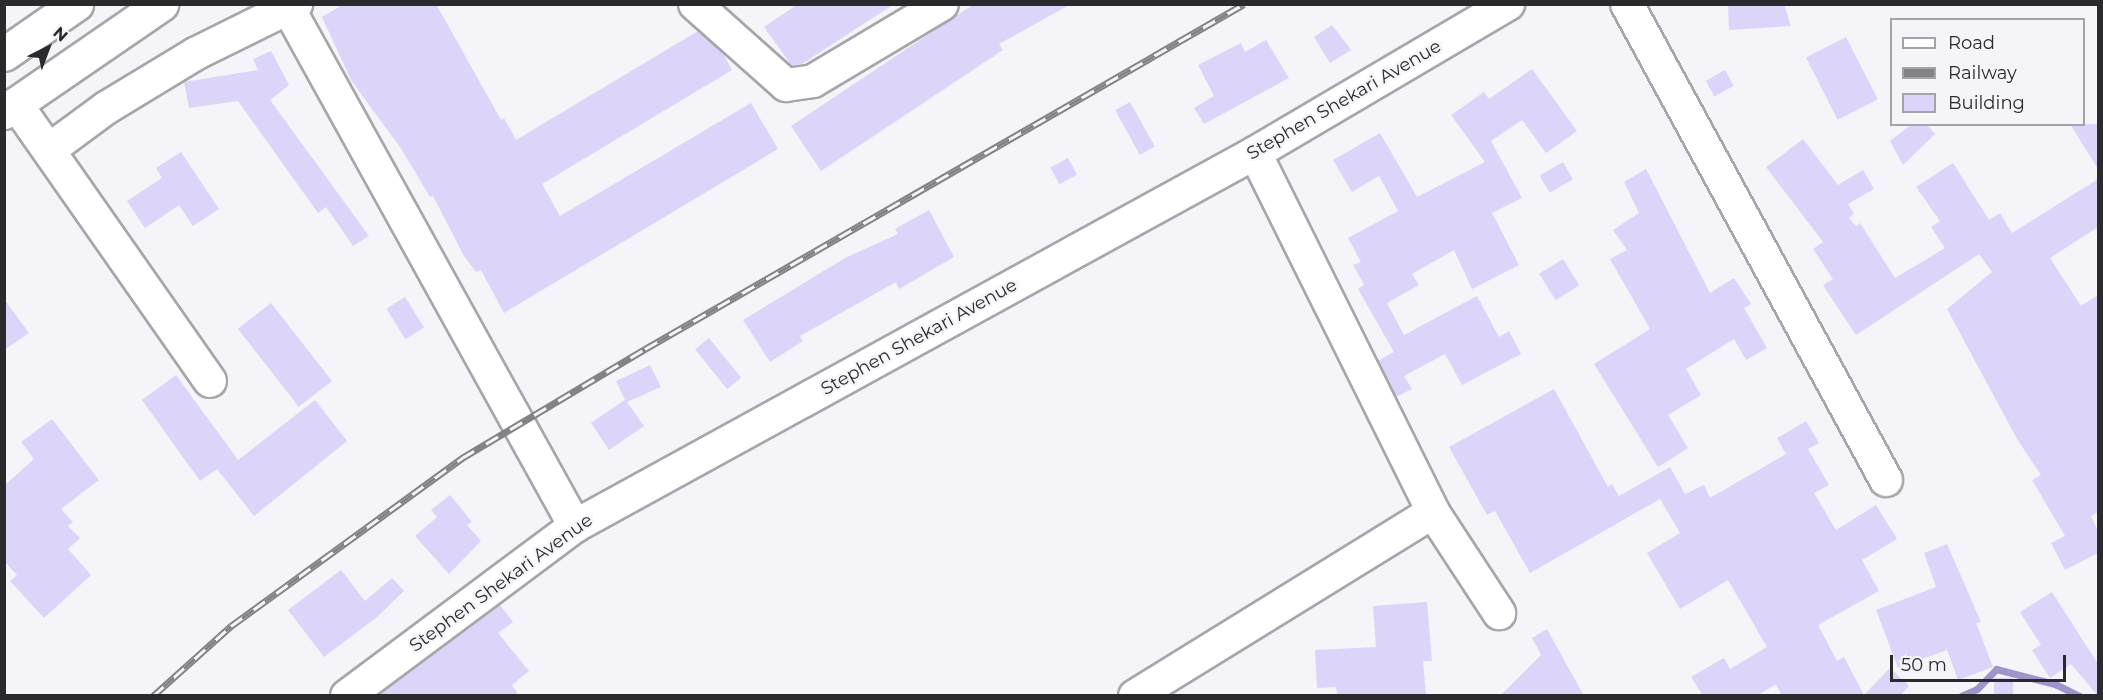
<!DOCTYPE html>
<style>
body{margin:0}
#map{position:relative;width:2103px;height:700px;overflow:hidden;background:#f5f4f9;font-family:Montserrat,sans-serif}
div>[style]{position:absolute}
[style*='--x']{left:calc(var(--x)*1px);top:calc(var(--y)*1px);width:calc(var(--w)*1px);rotate:calc(var(--a)*1deg)}
.stream>*{height:7px;margin:-3.5px;padding:0 3.5px;transform-origin:3.5px;border-radius:3.5px;background:#a193cc}
.building>*{inset:0;background:#ddd4f9;transform-origin:0 0}
.roads{filter:drop-shadow(2px 0 #a7a6ab) drop-shadow(-2px 0 #a7a6ab) drop-shadow(0 2px #a7a6ab) drop-shadow(0 -2px #a7a6ab)}
.minor>*{height:32px;margin:-16px;padding:0 16px;transform-origin:16px;border-radius:16px;background:#fff}
.major>*{height:33px;margin:-16.5px;padding:0 16.5px;transform-origin:16.5px;border-radius:16.5px;background:#fff}
.rail>*{height:7px;margin-top:-3.5px;transform-origin:0;background:repeating-linear-gradient(90deg,#f5f4f9 0 14px,#838285 0 28px);box-sizing:border-box;border-block:2px solid #838285}
span{translate:-50% -50%;white-space:nowrap;text-align:center;line-height:1.15;-webkit-text-stroke:4.5px #f5f4f9;paint-order:stroke}
.street-label{font-size:18px;color:#2a292b}
.frame{position:absolute;inset:0;border:6px solid #2a292b;pointer-events:none}
.legend{position:absolute;left:1890px;top:18px;width:195px;height:108px;box-sizing:border-box;background:#f5f4f9;border:2px solid #a4a3a7;margin:0;padding:8px 10px;list-style:none;font-size:18px;color:#2a292b}
.legend li{display:flex;align-items:center;gap:12px;height:30px}
.legend b{width:30px;border:2px solid #a4a3a7}
.north{position:absolute;left:18px;top:18px;width:60px;height:60px;-webkit-text-stroke:4px #f5f4f9;paint-order:stroke;rotate:42deg;font-size:16px;font-weight:700;line-height:24px;text-align:center;color:#2a292b}
.north::after{content:'';display:block;margin:auto;width:21px;height:27px;background:#2a292b;clip-path:polygon(50% 0,100% 100%,50% 72%,0 100%)}
.scale{position:absolute;left:1890px;top:655px;width:176px;height:27px;box-sizing:border-box;border:3px solid #2a292b;border-top:0;padding-left:8px;font-size:18px;line-height:21px;white-space:nowrap;color:#2a292b;-webkit-text-stroke:4px #f5f4f9;paint-order:stroke}
</style>
<div id="map">
<div class="stream">
<i style="--x:1961;--y:696;--w:17;--a:-24"></i>
<i style="--x:1977;--y:689;--w:28;--a:-46"></i>
<i style="--x:1996;--y:669;--w:61;--a:14.3"></i>
<i style="--x:2055;--y:684;--w:28;--a:26"></i>
</div>
<div class="building">
<i style="clip-path:polygon(344px 4px,436px 4px,501px 120px,504px 118px,516px 140px,698px 31px,722px 52px,732px 70px,542px 184px,560px 216px,751px 103px,778px 149px,504px 313px,481px 270px,476px 272px,464px 256px,433px 196px,430px 197px,402px 150px,351px 80px,322px 17px)"></i>
<i style="clip-path:polygon(798px 4px,894px 4px,802px 64px,792px 66px,764px 27px)"></i>
<i style="clip-path:polygon(974px 4px,1071px 4px,999px 44px,1003px 50px,821px 171px,791px 126px)"></i>
<i style="clip-path:polygon(1728px 4px,1784px 4px,1791px 26px,1729px 30px)"></i>
<i style="clip-path:polygon(1332px 25px,1351px 50px,1330px 63px,1314px 37px)"></i>
<i style="left:1846px;top:37px;width:70px;height:45px;rotate:63deg"></i>
<i style="clip-path:polygon(1266px 40px,1289px 78px,1204px 124px,1194px 108px,1214px 96px,1198px 65px,1241px 43px,1245px 52px)"></i>
<i style="clip-path:polygon(271px 51px,289px 85px,270px 100px,369px 236px,353px 246px,326px 207px,318px 213px,238px 101px,189px 108px,184px 82px,258px 70px,253px 59px)"></i>
<i style="clip-path:polygon(1532px 69px,1577px 131px,1546px 153px,1522px 120px,1491px 141px,1522px 198px,1492px 213px,1519px 265px,1472px 289px,1454px 250px,1412px 274px,1419px 285px,1387px 303px,1404px 335px,1477px 296px,1499px 337px,1509px 331px,1521px 354px,1462px 385px,1445px 354px,1404px 376px,1412px 389px,1396px 397px,1378px 361px,1394px 352px,1358px 289px,1364px 285px,1353px 265px,1361px 262px,1348px 238px,1398px 211px,1379px 176px,1352px 192px,1333px 160px,1380px 133px,1417px 197px,1485px 162px,1451px 115px,1484px 92px,1489px 99px)"></i>
<i style="left:1725px;top:70px;width:18px;height:22px;rotate:61deg"></i>
<i style="left:1130px;top:102px;width:51px;height:17px;rotate:61deg"></i>
<i style="clip-path:polygon(1912px 124px,1926px 124px,1935px 134px,1903px 165px,1890px 141px)"></i>
<i style="clip-path:polygon(2070px 124px,2098px 124px,2098px 169px)"></i>
<i style="clip-path:polygon(1803px 139px,1838px 185px,1863px 170px,1874px 189px,1848px 204px,1854px 213px,1849px 218px,1856px 226px,1860px 223px,1895px 278px,1945px 248px,1931px 227px,1940px 221px,1916px 187px,1953px 163px,1989px 220px,2000px 213px,2012px 233px,2098px 179px,2098px 227px,2050px 258px,2081px 306px,2098px 295px,2098px 512px,2091px 516px,2098px 531px,2098px 553px,2065px 570px,2051px 543px,2065px 536px,2032px 480px,2041px 475px,2017px 439px,1947px 309px,1992px 272px,1979px 254px,1856px 335px,1823px 285px,1833px 279px,1813px 249px,1823px 242px,1766px 167px)"></i>
<i style="clip-path:polygon(181px 152px,219px 209px,193px 226px,179px 205px,145px 228px,127px 201px,162px 178px,156px 168px)"></i>
<i style="left:1068px;top:158px;width:19px;height:20px;rotate:62deg"></i>
<i style="left:1563px;top:162px;width:20px;height:27px;rotate:60deg"></i>
<i style="clip-path:polygon(1646px 169px,1710px 293px,1734px 278px,1751px 304px,1744px 308px,1767px 348px,1746px 360px,1734px 339px,1686px 369px,1701px 395px,1668px 415px,1688px 448px,1658px 467px,1594px 364px,1650px 329px,1610px 259px,1627px 250px,1613px 230px,1639px 213px,1624px 182px)"></i>
<i style="clip-path:polygon(929px 210px,954px 257px,899px 289px,896px 282px,800px 336px,803px 341px,770px 362px,743px 320px,845px 258px,898px 234px,895px 229px)"></i>
<i style="left:1563px;top:259px;width:31px;height:28px;rotate:58deg"></i>
<i style="left:405px;top:297px;width:36px;height:22px;rotate:58deg"></i>
<i style="clip-path:polygon(4px 299px,29px 333px,4px 350px)"></i>
<i style="left:271px;top:303px;width:99px;height:42px;rotate:52deg"></i>
<i style="left:709px;top:338px;width:51px;height:18px;rotate:51deg"></i>
<i style="clip-path:polygon(650px 365px,661px 387px,627px 402px,644px 426px,609px 450px,591px 423px,625px 400px,616px 381px)"></i>
<i style="clip-path:polygon(176px 375px,238px 460px,315px 400px,347px 441px,254px 516px,217px 469px,200px 481px,142px 400px)"></i>
<i style="clip-path:polygon(1554px 389px,1608px 487px,1612px 484px,1619px 496px,1670px 467px,1685px 494px,1704px 485px,1710px 498px,1786px 454px,1777px 438px,1806px 421px,1819px 443px,1808px 449px,1829px 485px,1814px 493px,1836px 530px,1876px 505px,1897px 539px,1862px 560px,1879px 591px,1818px 625px,1837px 661px,1844px 657px,1864px 695px,1890px 668px,1909px 686px,1900px 696px,1782px 696px,1776px 684px,1757px 696px,1703px 696px,1691px 677px,1724px 658px,1730px 669px,1767px 647px,1728px 580px,1680px 609px,1647px 553px,1680px 533px,1660px 499px,1530px 573px,1495px 511px,1487px 515px,1449px 447px)"></i>
<i style="clip-path:polygon(52px 419px,99px 480px,61px 509px,73px 522px,68px 526px,80px 538px,68px 549px,91px 575px,44px 618px,10px 581px,17px 575px,4px 561px,4px 486px,34px 459px,21px 442px)"></i>
<i style="clip-path:polygon(450px 495px,472px 522px,467px 525px,481px 541px,449px 574px,415px 536px,437px 517px,431px 510px)"></i>
<i style="clip-path:polygon(1947px 544px,1981px 622px,1976px 623px,1993px 667px,1958px 680px,1947px 650px,1898px 668px,1876px 610px,1936px 587px,1924px 553px)"></i>
<i style="clip-path:polygon(341px 570px,365px 601px,392px 578px,404px 591px,377px 617px,324px 657px,288px 610px)"></i>
<i style="clip-path:polygon(2052px 592px,2098px 664px,2098px 696px,2071px 664px,2050px 678px,2032px 650px,2041px 645px,2020px 612px)"></i>
<i style="clip-path:polygon(1427px 602px,1432px 661px,1423px 661px,1426px 696px,1337px 696px,1336px 687px,1317px 688px,1315px 650px,1376px 647px,1373px 606px)"></i>
<i style="clip-path:polygon(500px 605px,513px 622px,498px 633px,529px 671px,512px 685px,519px 696px,378px 696px)"></i>
<i style="clip-path:polygon(1547px 629px,1584px 696px,1500px 696px,1541px 655px,1532px 638px)"></i>
<i style="left:1994px;top:678px;width:19px;height:18px"></i>
</div>
<div class="roads">
<div class="minor">
<i style="--x:286;--y:4;--w:597;--a:61.03"></i>
<i style="--x:695;--y:4;--w:122;--a:41.7"></i>
<i style="--x:786;--y:85;--w:27;--a:-8"></i>
<i style="--x:813;--y:81;--w:150;--a:-30.8"></i>
<i style="--x:1627;--y:4;--w:542;--a:61.45"></i>
<i style="--x:16;--y:104;--w:338;--a:55"></i>
<i style="--x:49;--y:150;--w:71;--a:-36.4"></i>
<i style="--x:106;--y:108;--w:104;--a:-31.2"></i>
<i style="--x:195;--y:54;--w:113;--a:-26.3"></i>
<i style="--x:1255;--y:153;--w:401;--a:63.6"></i>
<i style="--x:1433;--y:512;--w:121;--a:56.8"></i>
<i style="--x:347;--y:696;--w:284;--a:-36.7"></i>
<i style="--x:575;--y:526;--w:776;--a:-28.75"></i>
<i style="--x:1255;--y:153;--w:294;--a:-30.5"></i>
<i style="--x:1135;--y:696;--w:350;--a:-31.7"></i>
</div>
<div class="major">
<i style="--x:4;--y:54;--w:88;--a:-34.8"></i>
<i style="--x:4;--y:112;--w:191;--a:-34.5"></i>
</div>
</div>
<div class="rail">
<i style="--x:153;--y:696;--w:105;--a:-41.9"></i>
<i style="--x:231;--y:626;--w:286;--a:-36"></i>
<i style="--x:462;--y:458;--w:213;--a:-30.8"></i>
<i style="--x:645;--y:349;--w:691;--a:-29.94"></i>
</div>
<div class="street-label">
<span style="left:1344px;top:100px;rotate:-30deg">Stephen Shekari Avenue</span>
<span style="left:919px;top:337px;rotate:-29deg">Stephen Shekari Avenue</span>
<span style="left:501px;top:583px;rotate:-36deg">Stephen Shekari Avenue</span>
</div>
<div class="frame"></div>
<ul class="legend">
<li><b style="height:8px;background:#fff"></b>Road</li>
<li><b style="height:8px;background:#838285"></b>Railway</li>
<li><b style="height:16px;background:#ddd4f9"></b>Building</li>
</ul>
<div class="north">N</div>
<div class="scale">50 m</div>
</div>
